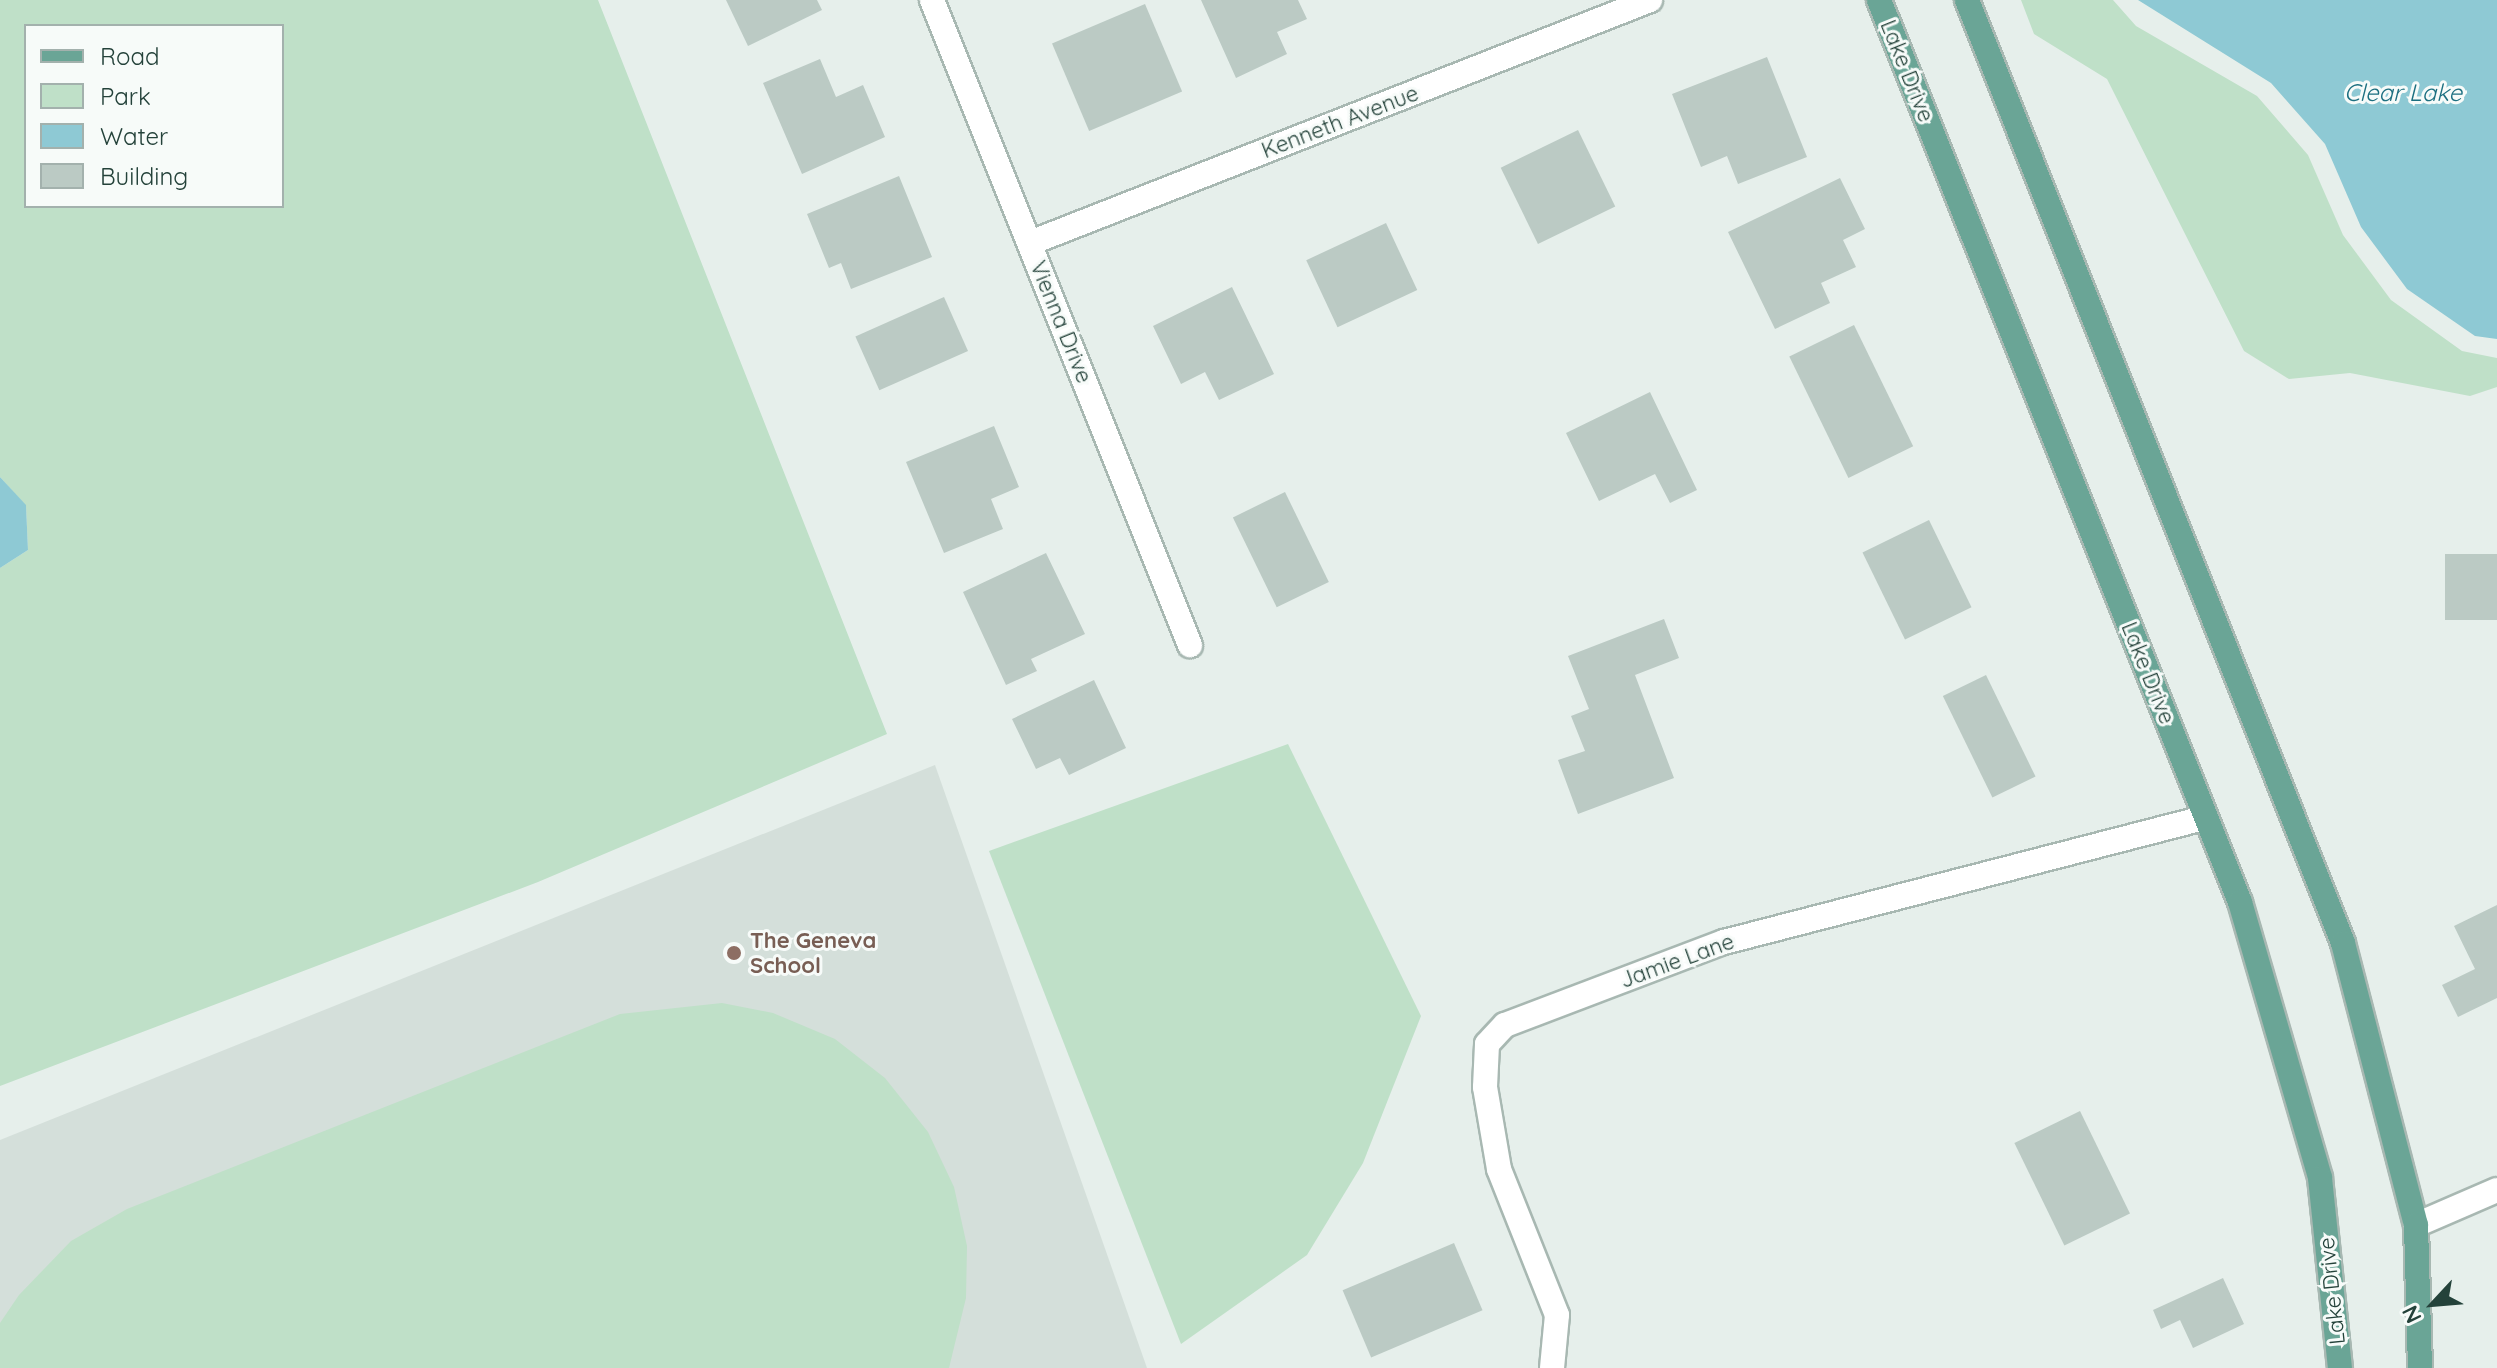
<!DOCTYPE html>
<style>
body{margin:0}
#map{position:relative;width:2497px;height:1368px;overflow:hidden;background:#e6efeb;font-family:Quicksand,sans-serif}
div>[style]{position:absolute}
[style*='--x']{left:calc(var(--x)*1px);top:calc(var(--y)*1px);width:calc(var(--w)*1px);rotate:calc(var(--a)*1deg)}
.built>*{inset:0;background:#d4dfda}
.green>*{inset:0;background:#bfe0c8}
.water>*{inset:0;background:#8ec9d4}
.building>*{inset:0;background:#bbcac4;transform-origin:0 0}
.roads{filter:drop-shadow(2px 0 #a8b8b2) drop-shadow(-2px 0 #a8b8b2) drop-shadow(0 2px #a8b8b2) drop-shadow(0 -2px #a8b8b2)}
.minor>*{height:24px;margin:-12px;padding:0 12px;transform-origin:12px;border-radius:12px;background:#fff}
.major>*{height:24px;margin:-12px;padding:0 12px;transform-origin:12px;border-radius:12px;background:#6aa596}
.dots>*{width:22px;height:22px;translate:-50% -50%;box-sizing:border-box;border:4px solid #f7fbf9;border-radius:50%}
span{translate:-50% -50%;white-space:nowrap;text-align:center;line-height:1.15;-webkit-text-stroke:6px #f7fbf9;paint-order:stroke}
.street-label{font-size:22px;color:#24423a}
.education-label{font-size:22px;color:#785e54;font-weight:700}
.left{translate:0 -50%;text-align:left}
.water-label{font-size:24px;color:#1c6f80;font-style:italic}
.legend{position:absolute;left:24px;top:24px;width:260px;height:184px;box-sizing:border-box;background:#f7fbf9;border:2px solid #a3b1ad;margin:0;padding:10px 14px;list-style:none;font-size:24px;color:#24423a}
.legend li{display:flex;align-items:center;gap:16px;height:40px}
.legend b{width:40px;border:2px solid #a3b1ad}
.north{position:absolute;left:2393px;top:1264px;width:80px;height:80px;-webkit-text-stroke:6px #f7fbf9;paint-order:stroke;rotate:244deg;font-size:22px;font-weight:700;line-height:32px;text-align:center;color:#24423a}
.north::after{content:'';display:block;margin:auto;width:28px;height:36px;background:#24423a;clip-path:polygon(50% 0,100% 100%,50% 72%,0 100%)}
</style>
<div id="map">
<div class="built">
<i style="clip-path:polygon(935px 765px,1147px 1368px,0 1368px,0 1140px)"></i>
</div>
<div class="green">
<i style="clip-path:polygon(evenodd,0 0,598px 0,887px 734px,538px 882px,0 1086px,0 568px,28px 550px,26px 506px,0 477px,0 0,26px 26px,282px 26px,282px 206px,26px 206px,26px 26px)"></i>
<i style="clip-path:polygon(2021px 0,2113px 0,2136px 26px,2257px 96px,2308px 155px,2343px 235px,2391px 300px,2462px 351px,2497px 358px,2497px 387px,2470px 396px,2350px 373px,2289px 379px,2244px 351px,2107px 79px,2034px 34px)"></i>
<i style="clip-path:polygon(1288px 744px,1421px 1016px,1363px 1163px,1307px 1255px,1181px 1344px,989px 851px)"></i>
<i style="clip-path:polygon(722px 1003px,773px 1013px,835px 1039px,885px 1078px,928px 1132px,954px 1187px,967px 1246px,966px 1298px,949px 1368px,0 1368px,0 1323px,19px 1295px,71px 1241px,127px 1209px,620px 1014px)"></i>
</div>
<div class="water">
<i style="clip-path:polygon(2138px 0,2497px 0,2497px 339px,2475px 336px,2407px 289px,2361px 227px,2325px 144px,2271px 83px)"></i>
<i style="clip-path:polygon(0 477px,26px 505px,28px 550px,0 568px)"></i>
</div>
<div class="building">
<i style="clip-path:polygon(726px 0,817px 0,822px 10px,748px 46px)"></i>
<i style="clip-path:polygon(1201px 0,1298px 0,1307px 19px,1277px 32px,1287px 54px,1236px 78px)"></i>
<i style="left:1145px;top:4px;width:95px;height:101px;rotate:67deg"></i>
<i style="clip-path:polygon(1767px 57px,1807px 157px,1738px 184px,1727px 156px,1701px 167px,1672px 94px)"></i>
<i style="clip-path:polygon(820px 59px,836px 97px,863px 85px,885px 137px,802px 174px,763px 83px)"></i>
<i style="left:1578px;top:130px;width:85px;height:86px;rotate:64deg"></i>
<i style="clip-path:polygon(899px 176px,932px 257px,851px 289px,841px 263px,829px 268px,807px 214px)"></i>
<i style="clip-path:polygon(1840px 178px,1865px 229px,1843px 240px,1856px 267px,1821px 283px,1830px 303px,1775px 329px,1728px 232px)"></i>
<i style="left:1386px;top:223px;width:74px;height:88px;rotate:65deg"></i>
<i style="clip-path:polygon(1232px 287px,1274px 374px,1219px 400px,1205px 372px,1181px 384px,1153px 326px)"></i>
<i style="left:944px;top:297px;width:59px;height:97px;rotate:66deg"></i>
<i style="left:1854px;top:325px;width:135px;height:72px;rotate:64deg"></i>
<i style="clip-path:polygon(1650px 392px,1697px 490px,1670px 503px,1655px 474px,1599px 501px,1566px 433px)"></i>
<i style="clip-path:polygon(994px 426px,1019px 487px,991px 499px,1003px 529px,944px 553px,906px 462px)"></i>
<i style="left:1285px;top:492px;width:100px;height:58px;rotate:64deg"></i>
<i style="left:1929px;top:520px;width:97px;height:74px;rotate:64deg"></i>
<i style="clip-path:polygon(1046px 553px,1085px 634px,1031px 659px,1037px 671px,1006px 685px,963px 592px)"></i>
<i style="left:2497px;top:554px;width:66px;height:52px;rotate:90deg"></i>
<i style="clip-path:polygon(1664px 619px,1679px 658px,1635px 675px,1674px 778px,1578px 814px,1558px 760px,1585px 751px,1571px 716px,1589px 709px,1568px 656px)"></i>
<i style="left:1986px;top:675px;width:113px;height:48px;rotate:64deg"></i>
<i style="clip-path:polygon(1094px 680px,1126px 748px,1069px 775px,1060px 758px,1036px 769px,1012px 719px)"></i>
<i style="clip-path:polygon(2497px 905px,2497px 998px,2458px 1017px,2442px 985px,2475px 969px,2454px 926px)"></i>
<i style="left:2080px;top:1111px;width:114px;height:73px;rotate:64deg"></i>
<i style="left:1454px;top:1243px;width:73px;height:121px;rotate:67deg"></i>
<i style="clip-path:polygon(2223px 1278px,2244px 1324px,2193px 1348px,2180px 1320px,2161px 1329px,2153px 1310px)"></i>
</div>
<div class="roads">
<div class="minor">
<i style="--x:932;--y:0;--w:695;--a:68.2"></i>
<i style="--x:1030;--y:243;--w:666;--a:-21.4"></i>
<i style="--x:2416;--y:1225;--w:88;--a:-23.4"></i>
<i style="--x:1552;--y:1368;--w:53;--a:-84.6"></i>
<i style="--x:1557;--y:1315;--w:157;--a:-111.7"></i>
<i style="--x:1499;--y:1169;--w:83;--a:-99.7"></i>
<i style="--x:1485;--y:1087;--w:43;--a:-87.3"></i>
<i style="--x:1487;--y:1044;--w:26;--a:-47"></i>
<i style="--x:1505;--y:1025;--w:234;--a:-20.8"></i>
<i style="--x:1724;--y:942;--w:497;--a:-14.5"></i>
</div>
<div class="major">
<i style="--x:1879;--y:0;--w:972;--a:68.19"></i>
<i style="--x:2240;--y:902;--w:287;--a:73.8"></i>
<i style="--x:2320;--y:1178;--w:191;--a:84"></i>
<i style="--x:1967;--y:0;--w:1015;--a:68.26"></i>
<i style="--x:2343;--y:943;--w:291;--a:75.5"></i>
<i style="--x:2416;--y:1225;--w:143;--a:88.4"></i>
</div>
</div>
<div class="dots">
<i style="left:734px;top:953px;background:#8d6e63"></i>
</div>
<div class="street-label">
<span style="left:1907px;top:71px;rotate:68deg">Lake Drive</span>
<span style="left:1340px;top:122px;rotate:-21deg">Kenneth Avenue</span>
<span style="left:1061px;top:322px;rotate:68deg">Vienna Drive</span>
<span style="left:2148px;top:673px;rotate:68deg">Lake Drive</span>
<span style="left:1677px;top:961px;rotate:-20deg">Jamie Lane</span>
<span style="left:2332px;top:1291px;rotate:-96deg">Lake Drive</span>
</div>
<div class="education-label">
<span class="left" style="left:750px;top:953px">The Geneva<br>School</span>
</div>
<div class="water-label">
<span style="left:2403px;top:93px">Clear Lake</span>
</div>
<ul class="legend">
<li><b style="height:10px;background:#6aa596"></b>Road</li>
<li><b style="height:22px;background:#bfe0c8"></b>Park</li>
<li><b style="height:22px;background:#8ec9d4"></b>Water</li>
<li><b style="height:22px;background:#bbcac4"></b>Building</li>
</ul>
<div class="north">N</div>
</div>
